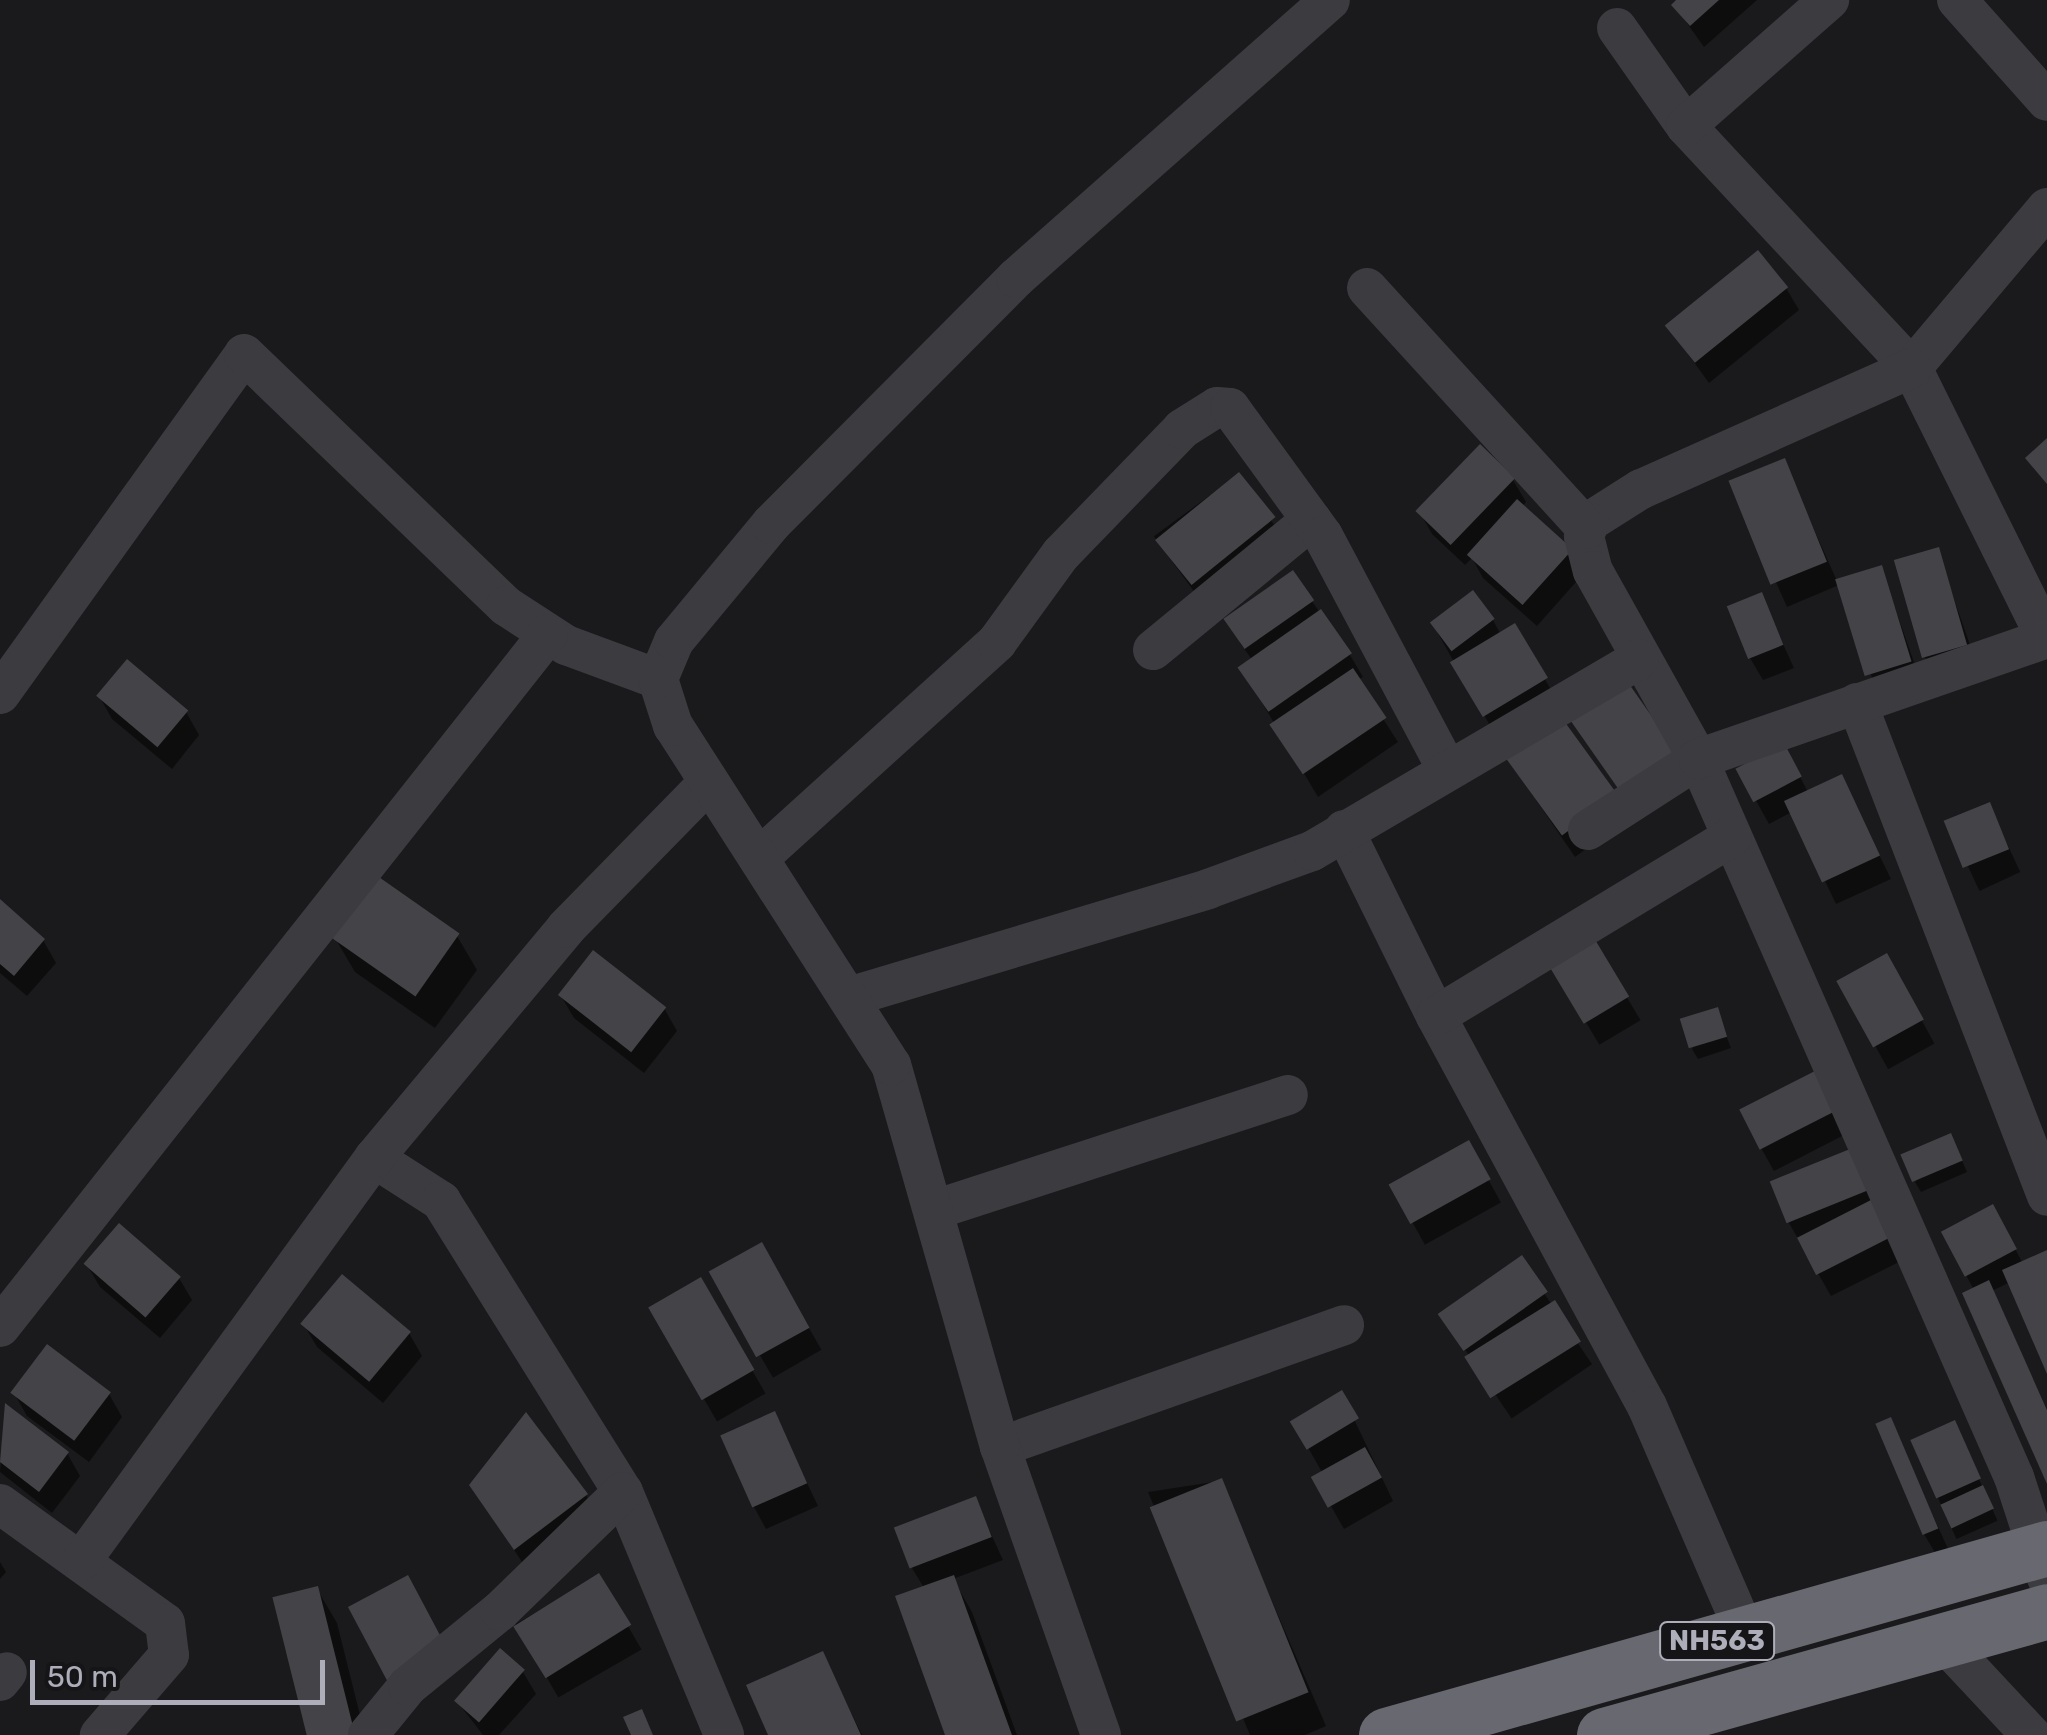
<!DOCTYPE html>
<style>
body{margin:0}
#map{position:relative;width:2047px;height:1735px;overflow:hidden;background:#1a191b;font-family:Rubik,sans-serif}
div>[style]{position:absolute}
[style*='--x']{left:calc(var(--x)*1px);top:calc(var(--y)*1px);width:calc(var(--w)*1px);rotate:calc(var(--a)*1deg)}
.shadow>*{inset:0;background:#0007;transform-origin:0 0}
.building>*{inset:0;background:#444348;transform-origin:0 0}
.minor>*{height:40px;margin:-20px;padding:0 20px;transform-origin:20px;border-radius:20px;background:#3b3b40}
.highway>*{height:55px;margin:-27.5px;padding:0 27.5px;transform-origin:27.5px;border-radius:27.5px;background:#676870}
span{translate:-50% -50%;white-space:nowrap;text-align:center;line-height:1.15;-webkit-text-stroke:10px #151416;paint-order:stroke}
.shield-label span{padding:2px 8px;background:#151416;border:2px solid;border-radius:8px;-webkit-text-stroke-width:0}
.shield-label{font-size:28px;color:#adaeb9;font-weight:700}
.scale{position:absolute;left:30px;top:1660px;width:295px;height:45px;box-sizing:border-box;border:5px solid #adaeb9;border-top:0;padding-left:12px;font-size:30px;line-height:35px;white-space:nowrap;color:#adaeb9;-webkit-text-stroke:8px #151416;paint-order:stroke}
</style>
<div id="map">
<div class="shadow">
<i style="clip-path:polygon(1680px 0,1757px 0,1704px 47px,1674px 5px)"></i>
<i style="clip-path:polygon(1786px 288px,1799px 310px,1709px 383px,1668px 326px)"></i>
<i style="clip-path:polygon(1784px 462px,1837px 581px,1881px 568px,1922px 685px,1879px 697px,1839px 585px,1787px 607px,1732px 483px)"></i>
<i style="left:1238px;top:475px;width:82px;height:104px;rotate:54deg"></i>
<i style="clip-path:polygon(1513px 480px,1526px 502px,1522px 507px,1571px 551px,1584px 573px,1537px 626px,1483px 578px,1472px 558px,1465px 565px,1432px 534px,1419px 511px)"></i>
<i style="clip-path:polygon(1937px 550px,1978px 668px,1938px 680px,1925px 657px)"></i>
<i style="clip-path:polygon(1292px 573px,1350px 655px,1363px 677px,1358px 680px,1398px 742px,1318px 797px,1242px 669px,1253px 661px,1240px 643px)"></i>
<i style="clip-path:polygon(1761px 596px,1794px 668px,1763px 680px,1750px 658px)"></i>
<i style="clip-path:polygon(1493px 620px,1501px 635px,1515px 627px,1558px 702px,1497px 738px,1432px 623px)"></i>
<i style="clip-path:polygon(99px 696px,186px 712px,199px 735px,172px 769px,112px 719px)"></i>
<i style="clip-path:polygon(1506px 756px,1627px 819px,1575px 857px)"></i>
<i style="clip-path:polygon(1796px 769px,1808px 792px,1841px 777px,1891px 879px,1836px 904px,1792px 812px,1769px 824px,1739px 770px)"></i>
<i style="left:1989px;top:805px;width:74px;height:45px;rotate:65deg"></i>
<i style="clip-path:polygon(0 903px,43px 940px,56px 963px,27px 996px,0 973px)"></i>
<i style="left:1587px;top:931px;width:104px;height:48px;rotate:59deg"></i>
<i style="clip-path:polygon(457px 936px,477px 970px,435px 1028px,355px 972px,335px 938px)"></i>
<i style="left:1886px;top:956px;width:100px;height:53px;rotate:61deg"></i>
<i style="clip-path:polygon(561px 996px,664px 1008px,677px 1031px,644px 1073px,574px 1018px)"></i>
<i style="clip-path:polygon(1716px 1010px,1731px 1048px,1698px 1059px,1692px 1049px)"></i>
<i style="clip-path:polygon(1827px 1097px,1846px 1134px,1774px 1171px,1761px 1148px)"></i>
<i style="left:1468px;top:1143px;width:68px;height:87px;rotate:61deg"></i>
<i style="clip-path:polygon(1956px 1147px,1967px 1172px,1921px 1192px,1915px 1182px)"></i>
<i style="clip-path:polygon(1854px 1150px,1901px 1261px,1831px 1296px,1789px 1223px)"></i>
<i style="clip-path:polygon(2005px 1229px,2023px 1264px,2047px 1253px,2047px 1367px,2010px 1282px,1992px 1291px,2047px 1409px,2047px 1478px,1974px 1290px,1943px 1232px)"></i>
<i style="left:761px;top:1245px;width:121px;height:56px;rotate:60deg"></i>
<i style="left:1521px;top:1259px;width:127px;height:97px;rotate:56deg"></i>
<i style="clip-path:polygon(87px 1265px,179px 1278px,192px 1300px,160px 1338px,100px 1287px)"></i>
<i style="left:700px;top:1280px;width:131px;height:56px;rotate:60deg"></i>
<i style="clip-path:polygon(304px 1325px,409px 1333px,422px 1356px,383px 1403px,317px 1347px)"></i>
<i style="clip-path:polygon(14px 1393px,109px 1394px,122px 1417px,89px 1462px,27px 1416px)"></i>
<i style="clip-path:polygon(1342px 1394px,1393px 1501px,1344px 1529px,1315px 1478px,1323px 1474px,1294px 1423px)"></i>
<i style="clip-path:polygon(6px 1407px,67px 1453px,80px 1476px,52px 1513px,0 1472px)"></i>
<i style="clip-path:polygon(774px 1414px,818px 1506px,766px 1529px,754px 1507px)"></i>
<i style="clip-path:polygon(1890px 1421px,1949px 1551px,1937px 1556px,1924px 1534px)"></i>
<i style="left:1954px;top:1423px;width:107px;height:45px;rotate:66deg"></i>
<i style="clip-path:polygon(1220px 1481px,1326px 1726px,1305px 1735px,1250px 1735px,1148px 1492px)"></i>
<i style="clip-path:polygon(472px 1485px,586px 1495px,606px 1529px,535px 1582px)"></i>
<i style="clip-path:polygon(975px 1499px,1003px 1560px,953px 1579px,972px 1612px,1017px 1735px,948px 1735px,924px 1588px,912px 1568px)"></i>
<i style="clip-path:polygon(0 1562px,6px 1572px,0 1579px)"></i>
<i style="left:599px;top:1576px;width:85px;height:96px;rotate:60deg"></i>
<i style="clip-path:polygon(317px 1589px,337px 1623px,365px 1735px,311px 1735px)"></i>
<i style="clip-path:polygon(822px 1654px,862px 1735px,771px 1735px)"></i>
<i style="clip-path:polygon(523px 1672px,536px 1694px,499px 1735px,483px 1735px,456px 1700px)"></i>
</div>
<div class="building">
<i style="clip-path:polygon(1676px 0,1719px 0,1690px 26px,1671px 5px)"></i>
<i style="left:1758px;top:250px;width:48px;height:120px;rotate:51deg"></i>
<i style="clip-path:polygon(2047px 438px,2047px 484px,2025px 458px)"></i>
<i style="left:1480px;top:444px;width:49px;height:93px;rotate:44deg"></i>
<i style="left:1785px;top:458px;width:112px;height:61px;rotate:68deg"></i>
<i style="left:1239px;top:472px;width:58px;height:108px;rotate:51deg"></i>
<i style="left:1517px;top:499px;width:75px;height:75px;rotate:42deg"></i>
<i style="left:1939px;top:547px;width:102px;height:47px;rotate:74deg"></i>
<i style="left:1882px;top:565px;width:101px;height:49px;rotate:73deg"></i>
<i style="left:1293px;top:570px;width:37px;height:85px;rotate:55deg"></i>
<i style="left:1473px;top:590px;width:36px;height:54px;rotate:53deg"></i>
<i style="left:1762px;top:592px;width:57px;height:38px;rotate:68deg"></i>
<i style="left:1321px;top:609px;width:54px;height:102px;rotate:55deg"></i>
<i style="left:1515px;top:623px;width:64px;height:76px;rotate:59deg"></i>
<i style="left:127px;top:659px;width:80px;height:48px;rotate:40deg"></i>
<i style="left:1353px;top:668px;width:60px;height:101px;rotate:56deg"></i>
<i style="left:1627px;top:681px;width:87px;height:69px;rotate:55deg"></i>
<i style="left:1559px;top:714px;width:100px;height:69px;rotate:54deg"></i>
<i style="left:1784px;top:743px;width:38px;height:55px;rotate:62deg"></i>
<i style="left:1842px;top:774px;width:90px;height:64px;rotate:65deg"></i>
<i style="left:1990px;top:802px;width:51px;height:50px;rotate:68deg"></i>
<i style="left:376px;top:875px;width:102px;height:77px;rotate:35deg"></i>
<i style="clip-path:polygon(0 899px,45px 939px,14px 976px,0 964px)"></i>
<i style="left:1588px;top:928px;width:80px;height:53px;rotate:59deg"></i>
<i style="left:593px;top:950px;width:93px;height:57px;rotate:38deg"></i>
<i style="left:1887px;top:953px;width:76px;height:58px;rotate:61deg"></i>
<i style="left:1718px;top:1007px;width:31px;height:40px;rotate:73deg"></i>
<i style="left:1815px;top:1071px;width:45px;height:85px;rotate:63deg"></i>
<i style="left:1951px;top:1133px;width:30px;height:55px;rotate:67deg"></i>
<i style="left:1469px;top:1140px;width:45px;height:92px;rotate:61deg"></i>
<i style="left:1855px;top:1147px;width:45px;height:92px;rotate:68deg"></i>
<i style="left:1871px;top:1200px;width:42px;height:83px;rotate:63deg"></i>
<i style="left:1993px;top:1204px;width:51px;height:59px;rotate:62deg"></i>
<i style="left:119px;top:1223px;width:82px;height:54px;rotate:41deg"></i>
<i style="left:762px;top:1242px;width:98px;height:61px;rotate:61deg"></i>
<i style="clip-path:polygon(2047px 1250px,2047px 1374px,2002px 1270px)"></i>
<i style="left:1522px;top:1255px;width:45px;height:103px;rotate:55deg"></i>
<i style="left:342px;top:1274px;width:90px;height:65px;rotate:40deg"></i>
<i style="left:701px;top:1277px;width:107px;height:61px;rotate:60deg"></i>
<i style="clip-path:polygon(1989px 1280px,2047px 1410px,2047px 1484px,1962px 1293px)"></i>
<i style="left:1555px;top:1300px;width:49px;height:107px;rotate:58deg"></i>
<i style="left:47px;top:1344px;width:80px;height:61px;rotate:37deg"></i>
<i style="left:1342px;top:1390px;width:33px;height:61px;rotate:59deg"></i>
<i style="clip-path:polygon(5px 1403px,69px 1452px,39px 1492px,0 1462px)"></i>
<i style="left:775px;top:1411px;width:79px;height:60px;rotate:66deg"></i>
<i style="clip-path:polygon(526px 1412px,588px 1494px,514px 1550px,469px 1485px)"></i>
<i style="left:1891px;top:1417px;width:121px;height:17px;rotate:67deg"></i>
<i style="left:1955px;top:1420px;width:64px;height:49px;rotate:66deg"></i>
<i style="left:1365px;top:1447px;width:35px;height:62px;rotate:61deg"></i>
<i style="left:1222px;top:1478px;width:231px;height:78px;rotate:68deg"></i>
<i style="left:1983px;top:1485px;width:26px;height:47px;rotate:65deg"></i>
<i style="left:976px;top:1496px;width:44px;height:88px;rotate:69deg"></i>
<i style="left:599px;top:1573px;width:61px;height:101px;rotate:58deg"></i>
<i style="left:408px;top:1575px;width:83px;height:68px;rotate:62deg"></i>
<i style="clip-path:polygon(954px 1575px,1012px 1735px,945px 1735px,895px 1596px)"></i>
<i style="left:318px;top:1586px;width:154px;height:47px;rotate:76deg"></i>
<i style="left:500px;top:1648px;width:33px;height:70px;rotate:41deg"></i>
<i style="clip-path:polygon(823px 1651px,861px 1735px,768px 1735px,746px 1685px)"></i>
<i style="clip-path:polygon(642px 1709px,653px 1735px,631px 1735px,623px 1717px)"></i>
</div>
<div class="minor">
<i style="--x:1957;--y:0;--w:135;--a:48.3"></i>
<i style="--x:1617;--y:28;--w:120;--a:54.9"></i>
<i style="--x:1686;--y:126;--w:331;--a:47"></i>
<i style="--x:1912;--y:368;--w:301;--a:63.6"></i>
<i style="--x:1686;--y:126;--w:191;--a:-41.4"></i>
<i style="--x:2047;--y:208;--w:209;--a:130.2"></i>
<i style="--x:1912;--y:368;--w:297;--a:155.9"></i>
<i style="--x:1641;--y:489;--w:62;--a:147.6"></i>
<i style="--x:1589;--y:522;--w:15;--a:110"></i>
<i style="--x:1584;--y:536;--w:36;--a:76"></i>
<i style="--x:1593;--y:571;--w:215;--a:60.8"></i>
<i style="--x:1698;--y:759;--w:784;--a:66.25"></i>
<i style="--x:2014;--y:1477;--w:106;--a:71.9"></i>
<i style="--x:1367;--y:288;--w:326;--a:47.6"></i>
<i style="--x:1153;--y:650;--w:205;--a:-39.4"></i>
<i style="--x:0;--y:694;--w:418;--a:-54.3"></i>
<i style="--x:244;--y:354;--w:364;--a:43.9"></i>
<i style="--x:506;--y:606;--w:72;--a:33"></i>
<i style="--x:566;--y:645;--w:98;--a:20.3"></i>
<i style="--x:1857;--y:703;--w:528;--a:68.92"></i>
<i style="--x:1344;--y:830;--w:208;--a:63.7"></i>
<i style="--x:1436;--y:1016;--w:443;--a:61.6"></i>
<i style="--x:1647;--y:1406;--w:247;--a:66.6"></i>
<i style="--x:1588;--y:830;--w:131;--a:-32.8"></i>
<i style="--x:1698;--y:759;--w:369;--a:-19.1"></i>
<i style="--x:759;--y:858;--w:321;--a:-42.2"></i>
<i style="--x:997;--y:642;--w:109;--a:-54"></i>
<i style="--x:1061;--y:554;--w:174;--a:-45.9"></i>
<i style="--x:1182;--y:429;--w:41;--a:-32.2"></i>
<i style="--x:1217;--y:407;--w:13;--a:4"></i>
<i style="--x:1230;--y:408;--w:158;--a:54"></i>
<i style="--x:1323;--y:536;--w:266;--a:62"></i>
<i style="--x:849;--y:997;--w:375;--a:-16.7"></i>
<i style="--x:1208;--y:889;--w:111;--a:-20.1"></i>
<i style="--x:1312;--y:851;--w:379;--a:-30.4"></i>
<i style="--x:1436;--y:1016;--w:346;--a:-31.2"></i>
<i style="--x:374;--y:1158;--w:80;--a:32.7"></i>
<i style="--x:441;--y:1201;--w:343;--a:58"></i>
<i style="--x:623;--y:1492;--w:263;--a:67.4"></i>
<i style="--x:934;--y:1210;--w:372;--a:-18"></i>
<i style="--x:0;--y:1327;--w:883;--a:-51.66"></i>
<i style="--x:1000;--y:1447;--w:365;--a:-19.5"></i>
<i style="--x:0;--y:1504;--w:203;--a:35.8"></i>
<i style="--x:165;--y:1623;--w:32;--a:83"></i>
<i style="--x:169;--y:1655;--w:106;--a:130.8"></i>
<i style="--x:82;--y:1560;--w:497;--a:-54"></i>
<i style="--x:374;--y:1158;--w:300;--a:-50.1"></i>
<i style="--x:566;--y:928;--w:204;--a:-45.6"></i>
<i style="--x:1943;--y:1641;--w:129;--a:46.9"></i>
<i style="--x:0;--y:1681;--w:11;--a:-52"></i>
<i style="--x:368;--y:1735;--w:63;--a:-50.8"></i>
<i style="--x:408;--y:1686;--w:119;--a:-39.2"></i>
<i style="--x:500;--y:1611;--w:171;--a:-44.1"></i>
<i style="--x:1101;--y:1735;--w:305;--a:-109.3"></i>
<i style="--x:1000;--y:1447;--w:397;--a:-105.9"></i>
<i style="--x:891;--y:1065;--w:403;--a:-122.7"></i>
<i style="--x:673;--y:726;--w:49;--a:-107.7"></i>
<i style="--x:658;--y:679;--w:41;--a:-67.2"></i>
<i style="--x:674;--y:641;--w:152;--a:-50.3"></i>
<i style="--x:771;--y:524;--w:347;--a:-45.1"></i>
<i style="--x:1016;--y:278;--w:419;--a:-41.5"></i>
</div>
<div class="highway">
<i style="--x:1386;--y:1735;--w:687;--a:-15.8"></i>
<i style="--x:1604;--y:1735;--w:460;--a:-15.6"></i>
</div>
<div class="shield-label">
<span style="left:1717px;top:1641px">NH563</span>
</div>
<div class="scale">50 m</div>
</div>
